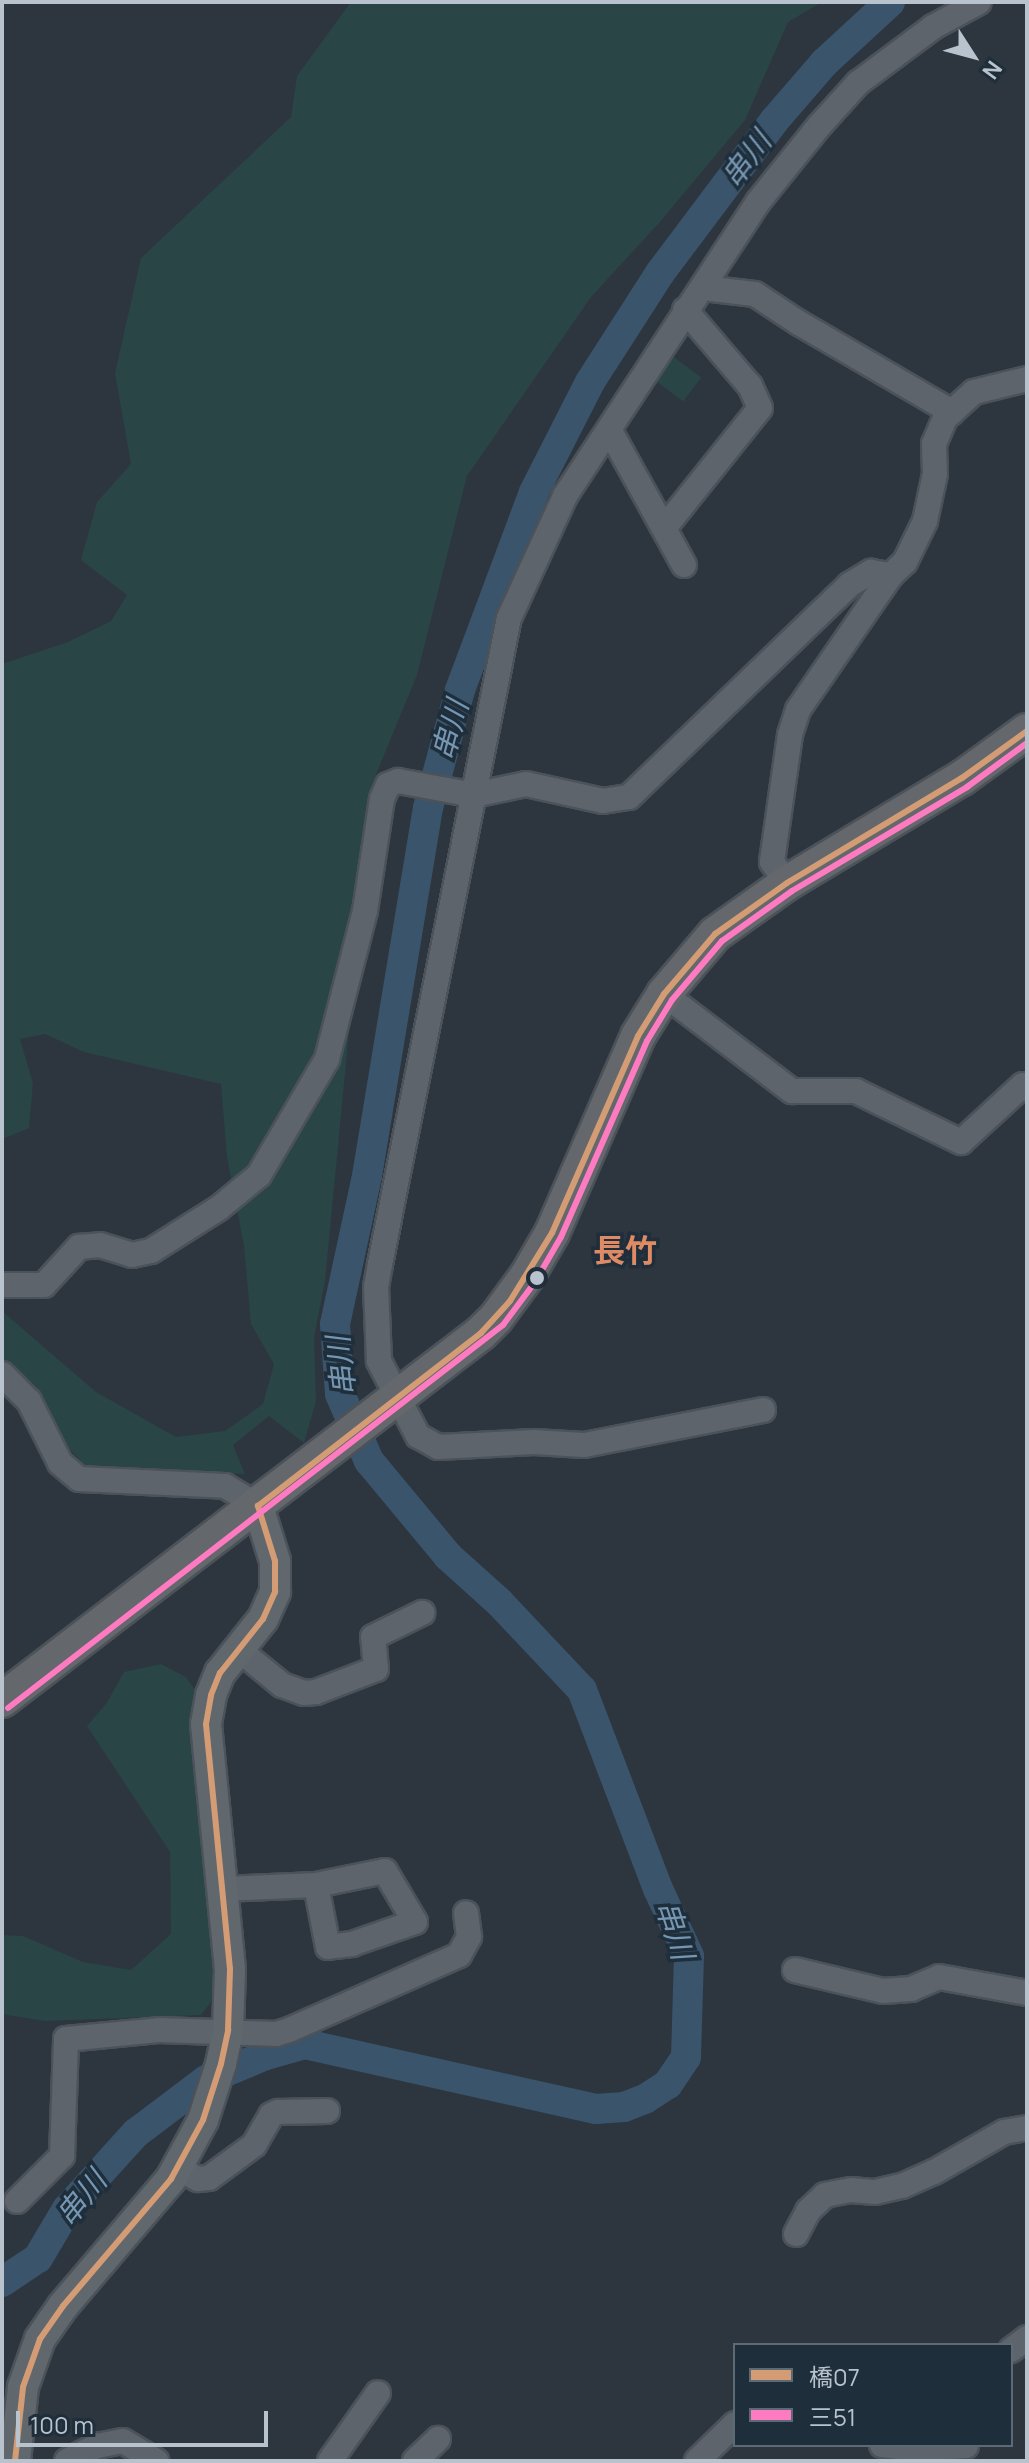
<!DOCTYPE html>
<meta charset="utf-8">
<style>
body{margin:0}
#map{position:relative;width:1029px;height:2463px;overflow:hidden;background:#2d363f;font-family:Manrope,"Noto Sans JP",sans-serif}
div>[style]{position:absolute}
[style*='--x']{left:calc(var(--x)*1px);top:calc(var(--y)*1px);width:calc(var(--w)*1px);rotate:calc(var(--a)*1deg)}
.green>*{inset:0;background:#294546;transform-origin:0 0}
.river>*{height:30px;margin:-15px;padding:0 15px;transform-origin:15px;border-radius:15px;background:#39546b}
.roads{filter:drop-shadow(2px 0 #4c5259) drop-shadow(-2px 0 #4c5259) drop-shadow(0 2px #4c5259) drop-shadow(0 -2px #4c5259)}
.minor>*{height:24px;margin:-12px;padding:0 12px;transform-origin:12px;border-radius:12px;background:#5e646b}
.major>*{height:30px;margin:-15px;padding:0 15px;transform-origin:15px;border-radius:15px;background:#60676d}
.highway>*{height:34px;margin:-17px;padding:0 17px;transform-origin:17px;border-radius:17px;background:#64676b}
.bus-1>*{height:6px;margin:-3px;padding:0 3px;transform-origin:3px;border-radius:3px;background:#d39c74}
.bus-2>*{height:6px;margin:-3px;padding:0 3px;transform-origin:3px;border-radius:3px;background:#fe7ac1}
.dots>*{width:22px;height:22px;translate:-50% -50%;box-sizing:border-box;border:4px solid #1f2e3b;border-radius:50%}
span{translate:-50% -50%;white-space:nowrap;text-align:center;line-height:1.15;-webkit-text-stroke:7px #1f2e3b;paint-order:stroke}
.water-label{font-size:30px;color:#7697b3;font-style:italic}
.quarter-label{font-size:32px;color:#de8a64;font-weight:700}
.frame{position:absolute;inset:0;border:4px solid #b8c3ce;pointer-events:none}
.legend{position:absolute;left:733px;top:2343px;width:280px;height:104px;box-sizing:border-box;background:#1f2e3b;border:2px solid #5c6a76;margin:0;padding:10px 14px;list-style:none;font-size:24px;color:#b8c3ce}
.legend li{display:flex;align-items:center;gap:16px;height:40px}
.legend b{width:40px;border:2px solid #5c6a76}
.north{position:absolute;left:933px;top:16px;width:80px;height:80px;-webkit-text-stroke:6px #1f2e3b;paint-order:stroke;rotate:126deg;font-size:22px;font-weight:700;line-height:32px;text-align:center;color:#b8c3ce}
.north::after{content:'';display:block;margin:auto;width:28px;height:36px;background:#b8c3ce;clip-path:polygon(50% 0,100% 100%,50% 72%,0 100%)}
.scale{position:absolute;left:16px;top:2411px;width:252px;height:36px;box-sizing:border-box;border:4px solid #b8c3ce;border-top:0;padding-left:10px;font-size:24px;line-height:28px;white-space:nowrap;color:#b8c3ce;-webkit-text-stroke:6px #1f2e3b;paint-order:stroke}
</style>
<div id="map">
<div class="green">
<i style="clip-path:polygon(351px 2px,822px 2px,788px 22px,745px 120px,659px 223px,591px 297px,467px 476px,417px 675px,373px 782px,325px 1281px,314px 1337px,316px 1401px,304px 1443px,269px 1416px,233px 1445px,245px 1474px,92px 1472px,2px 1381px,2px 1311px,96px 1392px,176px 1437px,225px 1431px,263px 1404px,274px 1364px,251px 1324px,244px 1246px,227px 1157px,221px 1084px,84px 1052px,45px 1034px,20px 1039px,33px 1083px,29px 1128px,2px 1139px,2px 664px,68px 642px,111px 621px,127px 595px,81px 560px,97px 502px,131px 464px,115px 373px,141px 258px,291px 117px,297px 76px)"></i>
<i style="left:674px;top:357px;width:34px;height:30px;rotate:37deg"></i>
<i style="clip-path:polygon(161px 1664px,186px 1677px,206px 1705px,223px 1986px,201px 2015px,45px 2021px,2px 2014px,2px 1935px,23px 1936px,83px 1962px,131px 1970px,171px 1934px,170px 1852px,87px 1726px,106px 1704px,124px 1672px)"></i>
</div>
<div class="river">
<i style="--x:2;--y:2282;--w:43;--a:-33.7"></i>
<i style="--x:38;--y:2258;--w:57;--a:-59.4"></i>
<i style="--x:67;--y:2209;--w:103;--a:-47.8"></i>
<i style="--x:136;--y:2133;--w:88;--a:-37.1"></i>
<i style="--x:206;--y:2080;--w:65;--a:-22.6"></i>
<i style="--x:266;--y:2055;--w:41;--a:-15.8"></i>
<i style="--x:305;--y:2044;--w:298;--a:12.6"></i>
<i style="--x:596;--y:2109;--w:28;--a:-4"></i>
<i style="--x:624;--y:2107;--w:22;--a:-21"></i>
<i style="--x:645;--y:2099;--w:27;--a:-33"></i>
<i style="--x:668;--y:2084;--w:32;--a:-56"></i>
<i style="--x:686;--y:2057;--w:101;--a:-88.3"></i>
<i style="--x:689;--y:1956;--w:74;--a:-114.8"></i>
<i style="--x:658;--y:1889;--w:213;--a:-110.9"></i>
<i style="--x:582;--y:1690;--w:121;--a:-133.3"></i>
<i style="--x:499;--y:1602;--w:69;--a:-138"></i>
<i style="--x:448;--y:1556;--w:124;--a:-129.7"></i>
<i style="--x:369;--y:1461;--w:73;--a:-113.4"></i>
<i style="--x:340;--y:1394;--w:70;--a:-94.1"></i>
<i style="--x:335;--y:1324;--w:151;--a:-77.8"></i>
<i style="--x:367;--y:1176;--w:373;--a:-80.6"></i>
<i style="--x:428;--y:808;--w:122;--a:-74.8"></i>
<i style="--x:460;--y:690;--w:211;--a:-69.5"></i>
<i style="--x:534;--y:492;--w:123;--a:-63"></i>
<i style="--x:590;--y:382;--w:130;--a:-57.3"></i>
<i style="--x:660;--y:273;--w:190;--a:-53.1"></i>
<i style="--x:774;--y:121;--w:77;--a:-49.2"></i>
<i style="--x:824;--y:63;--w:90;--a:-42.7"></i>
</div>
<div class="roads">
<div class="minor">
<i style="--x:703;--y:288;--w:52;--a:6.6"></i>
<i style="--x:755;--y:294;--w:53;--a:33.4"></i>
<i style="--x:799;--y:323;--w:177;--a:30.2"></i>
<i style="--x:610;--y:431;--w:153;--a:61.1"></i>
<i style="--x:665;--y:527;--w:152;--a:-51.4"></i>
<i style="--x:760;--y:408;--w:24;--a:-114"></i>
<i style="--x:750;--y:386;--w:100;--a:-130.5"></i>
<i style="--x:891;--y:575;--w:19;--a:-43"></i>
<i style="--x:905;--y:562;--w:46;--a:-64"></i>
<i style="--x:925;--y:521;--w:48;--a:-78"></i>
<i style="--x:935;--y:474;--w:30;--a:-92"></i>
<i style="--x:934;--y:444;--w:28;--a:-67"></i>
<i style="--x:945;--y:418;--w:39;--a:-42"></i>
<i style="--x:974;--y:392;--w:55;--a:-13.8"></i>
<i style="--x:664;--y:994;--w:161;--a:37.2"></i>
<i style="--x:792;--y:1091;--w:64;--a:0"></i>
<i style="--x:856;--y:1091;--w:117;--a:25.9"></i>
<i style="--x:961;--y:1142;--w:84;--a:-42.6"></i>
<i style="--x:1023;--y:1085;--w:6;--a:45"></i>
<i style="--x:2;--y:1285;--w:42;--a:0"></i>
<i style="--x:44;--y:1285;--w:52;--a:-47.4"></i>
<i style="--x:79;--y:1247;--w:21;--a:-5"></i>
<i style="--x:100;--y:1245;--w:34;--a:17"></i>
<i style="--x:132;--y:1255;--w:19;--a:-12"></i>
<i style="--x:151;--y:1251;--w:80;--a:-32.3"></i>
<i style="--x:219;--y:1208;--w:52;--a:-39.5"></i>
<i style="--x:259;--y:1175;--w:134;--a:-59.6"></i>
<i style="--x:327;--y:1059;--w:153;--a:-75.6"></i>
<i style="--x:365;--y:911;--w:113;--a:-81.4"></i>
<i style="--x:382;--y:799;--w:15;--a:-67"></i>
<i style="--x:388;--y:785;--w:11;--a:-22"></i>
<i style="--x:398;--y:781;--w:77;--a:10.4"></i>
<i style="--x:474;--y:795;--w:53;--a:-11.9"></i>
<i style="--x:526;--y:784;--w:79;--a:12.4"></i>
<i style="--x:603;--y:801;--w:26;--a:-9"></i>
<i style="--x:629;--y:797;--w:306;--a:-43.9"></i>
<i style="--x:849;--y:585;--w:26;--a:-31"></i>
<i style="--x:871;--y:572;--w:20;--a:9"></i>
<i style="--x:891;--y:575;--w:164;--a:124.6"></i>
<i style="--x:798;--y:710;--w:26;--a:108"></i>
<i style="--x:790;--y:735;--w:128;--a:98.1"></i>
<i style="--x:772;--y:862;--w:26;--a:54"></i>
<i style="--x:2;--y:1374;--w:38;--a:45"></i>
<i style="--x:29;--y:1401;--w:69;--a:63.4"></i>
<i style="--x:60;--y:1463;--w:25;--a:40"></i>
<i style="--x:79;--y:1479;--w:146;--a:2.7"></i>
<i style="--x:225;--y:1486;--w:39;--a:31"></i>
<i style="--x:763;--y:1410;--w:182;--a:168.9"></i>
<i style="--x:584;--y:1445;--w:50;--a:-176.6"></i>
<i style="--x:534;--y:1442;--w:96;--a:177"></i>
<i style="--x:438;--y:1447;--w:23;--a:-151"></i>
<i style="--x:418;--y:1436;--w:85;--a:-117.5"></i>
<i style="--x:379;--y:1361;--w:74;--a:-92.3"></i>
<i style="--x:376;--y:1287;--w:23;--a:-80"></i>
<i style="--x:380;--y:1264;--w:659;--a:-78.71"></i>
<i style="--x:509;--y:618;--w:134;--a:-65.3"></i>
<i style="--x:565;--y:496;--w:352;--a:-56.7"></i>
<i style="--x:758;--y:202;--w:99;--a:-51.2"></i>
<i style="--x:820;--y:125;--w:57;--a:-47.9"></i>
<i style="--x:858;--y:83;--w:94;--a:-36.7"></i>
<i style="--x:933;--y:27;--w:52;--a:-28.5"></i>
<i style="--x:238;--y:1649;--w:57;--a:39.3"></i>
<i style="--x:282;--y:1685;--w:23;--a:20"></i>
<i style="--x:304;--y:1693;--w:12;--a:-5"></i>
<i style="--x:316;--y:1692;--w:64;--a:-21"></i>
<i style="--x:376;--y:1669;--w:32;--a:-95"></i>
<i style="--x:373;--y:1637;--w:55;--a:-26.1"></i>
<i style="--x:223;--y:1889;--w:93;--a:-2.5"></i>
<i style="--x:316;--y:1885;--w:70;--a:-11.5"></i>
<i style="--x:385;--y:1871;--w:59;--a:59.5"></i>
<i style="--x:415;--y:1922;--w:67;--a:160.8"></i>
<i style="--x:352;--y:1944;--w:24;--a:173"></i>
<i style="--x:328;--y:1947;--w:63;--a:-101"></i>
<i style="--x:795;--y:1970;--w:90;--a:13.4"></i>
<i style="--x:883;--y:1991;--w:28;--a:-4"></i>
<i style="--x:911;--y:1989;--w:30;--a:-23"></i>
<i style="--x:939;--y:1977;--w:89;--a:10.3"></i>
<i style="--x:178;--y:2168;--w:23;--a:29"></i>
<i style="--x:198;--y:2179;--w:11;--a:-5"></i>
<i style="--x:209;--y:2178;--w:56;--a:-36.3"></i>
<i style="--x:254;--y:2145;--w:34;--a:-60"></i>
<i style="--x:271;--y:2115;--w:8;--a:-23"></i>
<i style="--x:278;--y:2112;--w:49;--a:-1.2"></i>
<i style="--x:17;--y:2201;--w:64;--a:-45"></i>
<i style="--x:62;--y:2156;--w:117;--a:-88"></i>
<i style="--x:66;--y:2039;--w:93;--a:-5.5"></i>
<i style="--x:159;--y:2030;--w:117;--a:2"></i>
<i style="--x:276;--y:2034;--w:14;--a:-17"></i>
<i style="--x:289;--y:2030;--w:186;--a:-23.8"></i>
<i style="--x:459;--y:1955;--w:21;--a:-61"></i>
<i style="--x:469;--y:1937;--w:24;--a:-97"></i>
<i style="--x:796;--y:2234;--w:26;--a:-62"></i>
<i style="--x:808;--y:2211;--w:23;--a:-43"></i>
<i style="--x:825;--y:2195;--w:26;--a:-11"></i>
<i style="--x:851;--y:2190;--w:24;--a:5"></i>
<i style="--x:875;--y:2192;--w:28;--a:-13"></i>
<i style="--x:902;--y:2186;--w:35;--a:-24"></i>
<i style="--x:934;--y:2172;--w:81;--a:-29.7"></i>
<i style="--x:1004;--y:2132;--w:23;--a:-10"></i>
<i style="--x:1011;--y:2350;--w:20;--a:-37"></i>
<i style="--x:882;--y:2445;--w:31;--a:7"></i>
<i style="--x:913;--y:2449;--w:53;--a:-3.2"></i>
<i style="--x:67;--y:2461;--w:34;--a:-27"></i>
<i style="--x:97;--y:2446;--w:26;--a:-11"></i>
<i style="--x:123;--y:2441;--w:39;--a:31"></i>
<i style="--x:330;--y:2461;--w:83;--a:-54.8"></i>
<i style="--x:415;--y:2461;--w:32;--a:-44"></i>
<i style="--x:697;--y:2461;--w:53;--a:-44.2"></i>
</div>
<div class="major">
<i style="--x:15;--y:2461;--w:74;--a:-83.8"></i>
<i style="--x:23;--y:2387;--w:51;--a:-70.5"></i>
<i style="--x:40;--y:2339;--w:40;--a:-55.1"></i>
<i style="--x:63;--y:2306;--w:167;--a:-49.6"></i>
<i style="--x:171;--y:2179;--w:67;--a:-61.5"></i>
<i style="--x:203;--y:2120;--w:59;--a:-72.2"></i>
<i style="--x:221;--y:2064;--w:35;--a:-78"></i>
<i style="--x:228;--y:2030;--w:61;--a:-88.1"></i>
<i style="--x:230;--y:1969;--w:246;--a:-95.6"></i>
<i style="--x:206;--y:1724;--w:29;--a:-80"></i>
<i style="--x:211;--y:1695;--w:24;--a:-68"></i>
<i style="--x:220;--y:1673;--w:69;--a:-51.5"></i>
<i style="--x:263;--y:1619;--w:30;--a:-66"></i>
<i style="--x:275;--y:1592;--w:31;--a:-90"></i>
<i style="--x:275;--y:1561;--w:58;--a:-107.2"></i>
</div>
<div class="highway">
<i style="--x:2;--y:1700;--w:603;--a:-37.46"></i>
<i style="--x:481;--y:1333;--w:21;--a:-45"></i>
<i style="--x:496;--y:1318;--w:52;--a:-53.6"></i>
<i style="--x:527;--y:1276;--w:50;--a:-59.8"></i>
<i style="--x:552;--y:1233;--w:215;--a:-66.4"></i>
<i style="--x:638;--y:1036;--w:49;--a:-58.2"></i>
<i style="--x:664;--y:994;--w:79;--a:-49.6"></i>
<i style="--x:715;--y:934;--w:88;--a:-35.3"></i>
<i style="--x:787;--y:883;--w:204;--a:-31"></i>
<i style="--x:962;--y:778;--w:80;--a:-35.9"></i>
</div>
</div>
<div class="bus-1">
<i style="--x:15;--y:2461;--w:74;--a:-83.8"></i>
<i style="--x:23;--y:2387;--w:51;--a:-70.5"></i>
<i style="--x:40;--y:2339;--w:40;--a:-55.1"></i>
<i style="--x:63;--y:2306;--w:167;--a:-49.6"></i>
<i style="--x:171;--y:2179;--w:67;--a:-61.5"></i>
<i style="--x:203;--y:2120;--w:59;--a:-72.2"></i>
<i style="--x:221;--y:2064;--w:35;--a:-78"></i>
<i style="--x:228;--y:2030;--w:61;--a:-88.1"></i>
<i style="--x:230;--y:1969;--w:246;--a:-95.6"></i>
<i style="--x:206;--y:1724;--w:29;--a:-80"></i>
<i style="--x:211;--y:1695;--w:24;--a:-68"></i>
<i style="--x:220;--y:1673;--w:69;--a:-51.5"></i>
<i style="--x:263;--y:1619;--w:30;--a:-66"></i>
<i style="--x:275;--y:1592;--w:31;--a:-90"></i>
<i style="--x:275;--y:1561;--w:58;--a:-107.2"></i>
<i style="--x:258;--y:1506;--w:282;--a:-37.8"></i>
<i style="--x:481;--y:1333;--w:43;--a:-47.8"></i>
<i style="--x:510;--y:1301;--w:80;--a:-58.3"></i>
<i style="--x:552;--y:1233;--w:215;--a:-66.4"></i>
<i style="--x:638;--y:1036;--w:49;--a:-58.2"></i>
<i style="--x:664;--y:994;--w:79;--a:-49.6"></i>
<i style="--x:715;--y:934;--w:88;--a:-35.3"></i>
<i style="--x:787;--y:883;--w:204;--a:-31"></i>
<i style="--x:962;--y:778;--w:80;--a:-35.9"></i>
</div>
<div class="bus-2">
<i style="--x:8;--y:1708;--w:626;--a:-37.73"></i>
<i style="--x:503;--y:1325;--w:54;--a:-53.3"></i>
<i style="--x:535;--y:1282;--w:52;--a:-60"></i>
<i style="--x:561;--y:1237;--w:214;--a:-66.3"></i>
<i style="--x:647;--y:1041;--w:48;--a:-58.6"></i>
<i style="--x:672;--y:1000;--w:77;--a:-49.7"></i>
<i style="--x:722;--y:941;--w:86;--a:-35.5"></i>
<i style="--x:792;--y:891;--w:204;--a:-30.7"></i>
<i style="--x:967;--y:787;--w:74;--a:-36.3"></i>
</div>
<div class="dots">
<i style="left:537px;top:1278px;background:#b8c3ce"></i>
</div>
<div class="water-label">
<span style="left:746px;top:159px;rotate:-53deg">串川</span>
<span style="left:450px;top:730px;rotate:-75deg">串川</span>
<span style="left:341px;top:1366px;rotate:-97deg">串川</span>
<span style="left:675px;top:1930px;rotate:72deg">串川</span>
<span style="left:81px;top:2198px;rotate:-51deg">串川</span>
</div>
<div class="quarter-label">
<span style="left:625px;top:1250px">長竹</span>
</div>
<div class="frame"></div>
<ul class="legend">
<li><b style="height:10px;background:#d39c74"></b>橋07</li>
<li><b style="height:10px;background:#fe7ac1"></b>三51</li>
</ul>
<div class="north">N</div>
<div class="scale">100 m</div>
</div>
